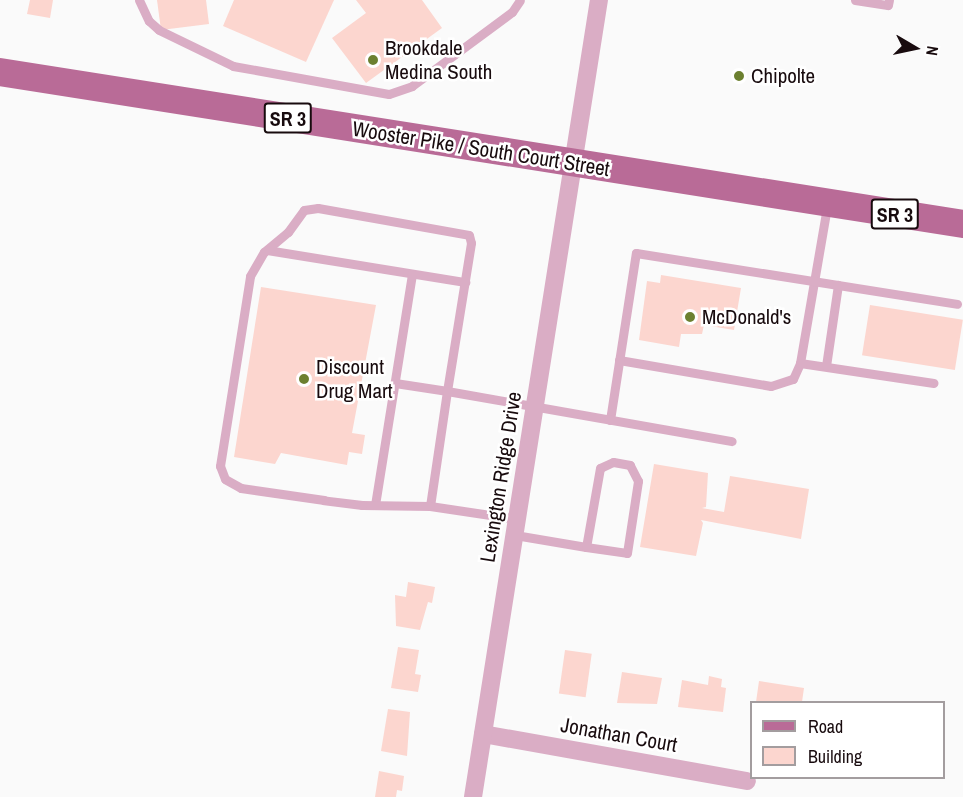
<!DOCTYPE html>
<style>
body{margin:0}
#map{position:relative;width:963px;height:797px;overflow:hidden;background:#fafafa;font-family:"Archivo Narrow",sans-serif}
div>[style]{position:absolute}
[style*='--x']{left:calc(var(--x)*1px);top:calc(var(--y)*1px);width:calc(var(--w)*1px);rotate:calc(var(--a)*1deg)}
.building>*{inset:0;background:#fcd6cf;transform-origin:0 0}
.service>*{height:9px;margin:-4.5px;padding:0 4.5px;transform-origin:4.5px;border-radius:4.5px;background:#daadc5}
.minor>*{height:18px;margin:-9px;padding:0 9px;transform-origin:9px;border-radius:9px;background:#daadc5}
.primary>*{height:28px;margin:-14px;padding:0 14px;transform-origin:14px;border-radius:14px;background:#b96b97}
.dots>*{width:16px;height:16px;translate:-50% -50%;box-sizing:border-box;border:3px solid #fff;border-radius:50%}
span{translate:-50% -50%;white-space:nowrap;text-align:center;line-height:1.15;-webkit-text-stroke:5px #fff;paint-order:stroke}
.shield-label span{padding:2px 4px;background:#fff;border:2px solid;border-radius:4px;-webkit-text-stroke-width:0}
.shield-label{font-size:20px;color:#180b0e;font-weight:700}
.poi-label{font-size:21px;color:#180b0e}
.left{translate:0 -50%;text-align:left}
.street-label{font-size:21px;color:#180b0e}
.legend{position:absolute;left:750px;top:701px;width:195px;height:78px;box-sizing:border-box;background:#fff;border:2px solid #a39d9f;margin:0;padding:8px 10px;list-style:none;font-size:18px;color:#180b0e}
.legend li{display:flex;align-items:center;gap:12px;height:30px}
.legend b{width:30px;border:2px solid #a39d9f}
.north{position:absolute;left:885px;top:18px;width:60px;height:60px;-webkit-text-stroke:4px #fff;paint-order:stroke;rotate:99deg;font-size:16px;font-weight:700;line-height:24px;text-align:center;color:#180b0e}
.north::after{content:'';display:block;margin:auto;width:21px;height:27px;background:#180b0e;clip-path:polygon(50% 0,100% 100%,50% 72%,0 100%)}
</style>
<div id="map">
<div class="building">
<i style="clip-path:polygon(30px 0,53px 0,50px 18px,27px 14px)"></i>
<i style="clip-path:polygon(157px 0,206px 0,209px 24px,161px 30px)"></i>
<i style="clip-path:polygon(234px 0,334px 0,306px 62px,223px 26px)"></i>
<i style="clip-path:polygon(356px 0,422px 0,442px 28px,366px 83px,332px 38px,366px 13px)"></i>
<i style="clip-path:polygon(661px 275px,741px 288px,734px 330px,704px 325px,702px 334px,681px 334px,679px 347px,639px 340px,647px 281px,660px 283px)"></i>
<i style="clip-path:polygon(261px 287px,376px 305px,352px 433px,365px 435px,362px 454px,349px 452px,347px 465px,281px 453px,275px 464px,234px 457px)"></i>
<i style="left:870px;top:305px;width:94px;height:51px;rotate:9deg"></i>
<i style="clip-path:polygon(654px 464px,708px 473px,706px 507px,702px 508px,724px 512px,730px 476px,809px 489px,801px 539px,701px 520px,703px 523px,696px 556px,640px 547px)"></i>
<i style="clip-path:polygon(408px 582px,435px 587px,432px 603px,428px 602px,420px 630px,396px 626px,395px 595px,406px 597px)"></i>
<i style="clip-path:polygon(398px 647px,419px 650px,415px 674px,421px 675px,418px 692px,391px 688px)"></i>
<i style="left:565px;top:650px;width:27px;height:44px;rotate:8deg"></i>
<i style="clip-path:polygon(622px 672px,662px 678px,657px 704px,617px 703px)"></i>
<i style="clip-path:polygon(709px 676px,722px 679px,721px 687px,726px 688px,723px 712px,678px 707px,682px 680px,708px 685px)"></i>
<i style="clip-path:polygon(759px 681px,804px 688px,802px 702px,756px 702px)"></i>
<i style="clip-path:polygon(388px 709px,410px 712px,407px 756px,381px 751px)"></i>
<i style="clip-path:polygon(379px 771px,404px 776px,402px 791px,397px 790px,396px 797px,375px 797px)"></i>
</div>
<div class="service">
<i style="--x:139;--y:0;--w:23;--a:65"></i>
<i style="--x:149;--y:21;--w:13;--a:42"></i>
<i style="--x:159;--y:30;--w:82;--a:25.9"></i>
<i style="--x:233;--y:66;--w:158;--a:10.2"></i>
<i style="--x:389;--y:94;--w:24;--a:-19"></i>
<i style="--x:412;--y:86;--w:124;--a:-36.5"></i>
<i style="--x:512;--y:12;--w:14;--a:-56"></i>
<i style="--x:855;--y:0;--w:33;--a:9"></i>
<i style="--x:888;--y:5;--w:5;--a:-79"></i>
<i style="--x:267;--y:250;--w:201;--a:9.2"></i>
<i style="--x:619;--y:360;--w:154;--a:9.7"></i>
<i style="--x:771;--y:386;--w:23;--a:-18"></i>
<i style="--x:793;--y:379;--w:17;--a:-66"></i>
<i style="--x:800;--y:363;--w:158;--a:-80.2"></i>
<i style="--x:800;--y:363;--w:135;--a:8.5"></i>
<i style="--x:826;--y:366;--w:82;--a:-81.6"></i>
<i style="--x:395;--y:383;--w:53;--a:8.7"></i>
<i style="--x:447;--y:391;--w:116;--a:98.4"></i>
<i style="--x:610;--y:420;--w:169;--a:-81.2"></i>
<i style="--x:636;--y:253;--w:325;--a:9"></i>
<i style="--x:375;--y:505;--w:234;--a:-80.9"></i>
<i style="--x:517;--y:519;--w:88;--a:-171.5"></i>
<i style="--x:430;--y:506;--w:68;--a:-179.2"></i>
<i style="--x:362;--y:505;--w:38;--a:-173"></i>
<i style="--x:324;--y:500;--w:84;--a:-171.8"></i>
<i style="--x:241;--y:488;--w:18;--a:-151"></i>
<i style="--x:225;--y:479;--w:14;--a:-111"></i>
<i style="--x:220;--y:466;--w:192;--a:-81"></i>
<i style="--x:250;--y:276;--w:28;--a:-60"></i>
<i style="--x:264;--y:252;--w:31;--a:-40"></i>
<i style="--x:288;--y:232;--w:27;--a:-54"></i>
<i style="--x:304;--y:210;--w:14;--a:-8"></i>
<i style="--x:318;--y:208;--w:153;--a:10.1"></i>
<i style="--x:469;--y:235;--w:8;--a:76"></i>
<i style="--x:471;--y:243;--w:150;--a:99.2"></i>
<i style="--x:447;--y:391;--w:289;--a:10"></i>
<i style="--x:515;--y:535;--w:72;--a:9.6"></i>
<i style="--x:586;--y:547;--w:41;--a:8.3"></i>
<i style="--x:627;--y:553;--w:73;--a:-81.3"></i>
<i style="--x:638;--y:481;--w:18;--a:-117"></i>
<i style="--x:630;--y:465;--w:17;--a:-170"></i>
<i style="--x:613;--y:462;--w:14;--a:155"></i>
<i style="--x:600;--y:468;--w:80;--a:100"></i>
</div>
<div class="minor">
<i style="--x:483;--y:734;--w:268;--a:10.1"></i>
<i style="--x:473;--y:797;--w:807;--a:-81.02"></i>
</div>
<div class="primary">
<i style="--x:0;--y:72;--w:975;--a:8.97"></i>
</div>
<div class="dots">
<i style="left:373px;top:60px;background:#6c8030"></i>
<i style="left:739px;top:76px;background:#6c8030"></i>
<i style="left:690px;top:317px;background:#6c8030"></i>
<i style="left:304px;top:379px;background:#6c8030"></i>
</div>
<div class="shield-label">
<span style="left:288px;top:118px">SR 3</span>
<span style="left:895px;top:214px">SR 3</span>
</div>
<div class="poi-label">
<span class="left" style="left:385px;top:60px">Brookdale<br>Medina South</span>
<span class="left" style="left:751px;top:76px">Chipolte</span>
<span class="left" style="left:702px;top:317px">McDonald's</span>
<span class="left" style="left:316px;top:379px">Discount<br>Drug Mart</span>
</div>
<div class="street-label">
<span style="left:481px;top:149px;rotate:9deg">Wooster Pike / South Court Street</span>
<span style="left:501px;top:477px;rotate:-81deg">Lexington Ridge Drive</span>
<span style="left:619px;top:735px;rotate:10deg">Jonathan Court</span>
</div>
<ul class="legend">
<li><b style="height:8px;background:#b96b97"></b>Road</li>
<li><b style="height:16px;background:#fcd6cf"></b>Building</li>
</ul>
<div class="north">N</div>
</div>
